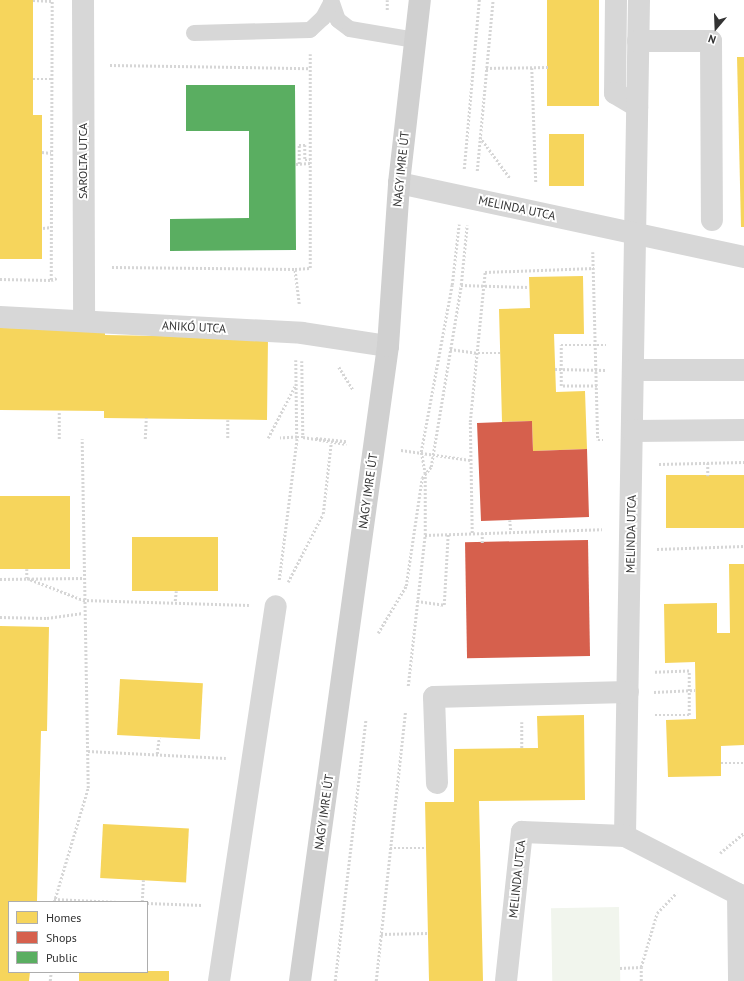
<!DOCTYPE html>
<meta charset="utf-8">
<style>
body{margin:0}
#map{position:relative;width:744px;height:981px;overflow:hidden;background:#fff;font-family:"PT Sans",sans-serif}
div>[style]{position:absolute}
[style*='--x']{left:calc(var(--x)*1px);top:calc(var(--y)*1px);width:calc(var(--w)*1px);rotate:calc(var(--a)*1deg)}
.green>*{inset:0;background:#f1f5ed;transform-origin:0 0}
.homes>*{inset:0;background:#f6d55c;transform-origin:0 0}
.shops>*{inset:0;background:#d6604d;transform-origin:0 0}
.public>*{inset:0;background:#5aae61}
.path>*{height:2.5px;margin-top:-1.25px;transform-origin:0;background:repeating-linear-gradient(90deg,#d6d6d6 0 2px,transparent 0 4px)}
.lane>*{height:16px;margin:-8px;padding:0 8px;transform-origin:8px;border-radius:8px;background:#d7d7d7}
.street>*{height:22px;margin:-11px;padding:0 11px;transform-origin:11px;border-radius:11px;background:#d7d7d7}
.secondary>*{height:22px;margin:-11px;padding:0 11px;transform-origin:11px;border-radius:11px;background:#d0d0d0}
span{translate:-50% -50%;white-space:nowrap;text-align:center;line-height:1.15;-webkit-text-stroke:4px #fff;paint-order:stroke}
.street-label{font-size:12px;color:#333}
.legend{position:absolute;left:8px;top:901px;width:140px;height:72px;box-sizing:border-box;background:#fff;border:1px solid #adadad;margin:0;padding:5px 7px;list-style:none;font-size:12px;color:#333}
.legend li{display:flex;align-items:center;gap:8px;height:20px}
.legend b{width:20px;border:1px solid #adadad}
.north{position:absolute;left:696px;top:8px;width:40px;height:40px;-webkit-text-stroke:3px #fff;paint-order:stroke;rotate:199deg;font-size:11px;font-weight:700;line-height:16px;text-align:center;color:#333}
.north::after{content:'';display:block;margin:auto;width:14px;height:18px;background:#333;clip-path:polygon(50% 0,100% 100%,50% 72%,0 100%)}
</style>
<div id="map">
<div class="green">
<i style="left:619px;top:907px;width:74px;height:68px;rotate:89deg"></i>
</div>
<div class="homes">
<i style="clip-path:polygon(0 0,33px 0,33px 115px,42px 115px,42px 259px,0 259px)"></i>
<i style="left:547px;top:0;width:52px;height:106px"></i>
<i style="clip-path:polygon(737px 57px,744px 57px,744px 227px,741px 227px)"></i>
<i style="left:584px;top:134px;width:52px;height:35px;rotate:90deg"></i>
<i style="clip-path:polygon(583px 276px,584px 334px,554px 334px,556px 392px,585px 391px,587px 449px,533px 451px,532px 421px,502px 422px,499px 309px,530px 308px,529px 277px)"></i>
<i style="clip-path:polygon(0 328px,105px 329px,105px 335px,268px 338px,267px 420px,104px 418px,104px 411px,0 410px)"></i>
<i style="left:744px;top:475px;width:53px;height:78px;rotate:90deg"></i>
<i style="left:0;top:496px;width:70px;height:73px"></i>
<i style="left:132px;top:537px;width:86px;height:54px"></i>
<i style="clip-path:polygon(729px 564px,744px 564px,744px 745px,721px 746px,721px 776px,668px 777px,666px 720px,696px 719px,695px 662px,665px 663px,664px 604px,717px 603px,717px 633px,730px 633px)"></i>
<i style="clip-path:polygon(0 626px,49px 627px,47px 731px,41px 731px,37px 902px,9px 902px,9px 972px,30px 972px,29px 981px,0 981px)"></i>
<i style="left:120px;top:679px;width:83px;height:56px;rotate:3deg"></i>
<i style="clip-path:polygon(584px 715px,585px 800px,479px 801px,483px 981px,429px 981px,425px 802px,454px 802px,454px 749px,538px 748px,537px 716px)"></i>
<i style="left:103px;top:824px;width:86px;height:54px;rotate:3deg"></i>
<i style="clip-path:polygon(147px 971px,169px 971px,169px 981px,79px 981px,79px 972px)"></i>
</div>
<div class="shops">
<i style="clip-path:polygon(532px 421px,533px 451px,587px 449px,589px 517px,481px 521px,477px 423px)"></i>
<i style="left:588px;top:540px;width:116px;height:123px;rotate:89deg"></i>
</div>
<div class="public">
<i style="clip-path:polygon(186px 85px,295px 85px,296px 250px,170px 251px,170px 219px,249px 218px,249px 131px,186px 131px)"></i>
</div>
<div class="path">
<i style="--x:33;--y:0;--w:19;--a:3"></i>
<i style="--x:387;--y:10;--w:10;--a:-90"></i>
<i style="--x:110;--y:65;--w:199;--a:0.9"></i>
<i style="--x:486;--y:68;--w:62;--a:-0.9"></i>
<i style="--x:532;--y:68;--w:115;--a:88"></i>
<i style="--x:33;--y:79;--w:19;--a:0"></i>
<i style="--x:480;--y:137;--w:51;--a:53.8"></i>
<i style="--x:42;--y:152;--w:9;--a:6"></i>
<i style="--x:296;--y:164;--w:14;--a:-4"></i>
<i style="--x:299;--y:164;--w:19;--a:-90"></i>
<i style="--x:299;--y:145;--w:6;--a:0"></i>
<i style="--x:305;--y:145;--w:15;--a:90"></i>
<i style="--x:305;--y:160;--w:5;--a:0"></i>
<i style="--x:464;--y:169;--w:170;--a:-84.9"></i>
<i style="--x:477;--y:171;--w:172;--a:-84.7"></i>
<i style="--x:43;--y:228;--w:8;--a:-7"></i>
<i style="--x:593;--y:252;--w:188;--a:88.5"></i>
<i style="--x:598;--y:440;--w:5;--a:0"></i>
<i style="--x:112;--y:267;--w:183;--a:0.6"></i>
<i style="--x:0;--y:279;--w:51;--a:1.1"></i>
<i style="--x:51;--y:280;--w:6;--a:-18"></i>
<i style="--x:51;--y:280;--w:280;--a:-89.8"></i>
<i style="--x:461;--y:285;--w:68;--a:1.7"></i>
<i style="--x:299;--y:304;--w:35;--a:-97"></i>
<i style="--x:295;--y:269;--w:15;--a:-4"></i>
<i style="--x:310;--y:268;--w:214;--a:-90"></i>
<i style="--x:450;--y:349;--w:28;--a:8"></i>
<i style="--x:478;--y:353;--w:22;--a:0"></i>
<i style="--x:296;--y:360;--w:77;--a:89.3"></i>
<i style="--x:297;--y:437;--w:8;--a:0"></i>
<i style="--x:302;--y:361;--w:76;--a:89.2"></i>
<i style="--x:303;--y:437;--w:44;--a:9.2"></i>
<i style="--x:339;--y:367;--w:26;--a:58"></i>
<i style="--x:555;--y:369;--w:51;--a:1.1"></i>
<i style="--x:597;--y:386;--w:36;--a:180"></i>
<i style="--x:561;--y:386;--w:41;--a:-90"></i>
<i style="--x:561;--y:345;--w:45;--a:0"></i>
<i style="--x:228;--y:420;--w:18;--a:90"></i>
<i style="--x:268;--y:438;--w:61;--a:-62.6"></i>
<i style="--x:316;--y:438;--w:31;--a:6"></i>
<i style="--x:59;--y:439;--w:28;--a:-90"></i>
<i style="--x:145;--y:439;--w:21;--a:-87"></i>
<i style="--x:401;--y:450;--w:70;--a:8.2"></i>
<i style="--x:708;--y:463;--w:13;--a:90"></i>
<i style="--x:659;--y:464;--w:85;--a:-1.3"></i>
<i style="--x:510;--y:520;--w:12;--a:85"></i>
<i style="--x:472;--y:533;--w:111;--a:-91"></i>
<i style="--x:470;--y:422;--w:151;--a:-84.3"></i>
<i style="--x:485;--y:272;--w:109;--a:-2.1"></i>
<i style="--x:425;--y:535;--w:177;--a:-1.9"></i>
<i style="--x:482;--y:543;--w:10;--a:-90"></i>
<i style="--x:657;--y:549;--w:87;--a:-2"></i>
<i style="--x:27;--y:569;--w:9;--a:90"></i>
<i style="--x:27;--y:578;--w:60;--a:21.4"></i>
<i style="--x:83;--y:600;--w:166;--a:1.7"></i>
<i style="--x:0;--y:579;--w:83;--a:-0.7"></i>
<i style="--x:279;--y:580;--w:144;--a:-82.8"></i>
<i style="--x:297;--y:437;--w:17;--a:177"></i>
<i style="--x:288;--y:582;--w:76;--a:-62.8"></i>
<i style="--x:323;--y:514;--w:71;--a:-83.6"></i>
<i style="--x:175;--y:601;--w:10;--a:-84"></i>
<i style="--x:417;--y:601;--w:27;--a:8"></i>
<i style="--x:444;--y:605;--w:71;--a:-86.8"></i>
<i style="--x:0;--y:617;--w:47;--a:1.2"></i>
<i style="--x:47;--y:618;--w:36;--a:-8"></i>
<i style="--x:378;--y:633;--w:55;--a:-59.2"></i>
<i style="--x:406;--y:586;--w:109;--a:-81.6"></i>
<i style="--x:422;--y:478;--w:14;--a:-51"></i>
<i style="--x:431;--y:467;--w:184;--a:-80.6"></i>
<i style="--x:461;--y:285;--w:60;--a:-84.3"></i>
<i style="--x:408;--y:686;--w:152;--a:-83.6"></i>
<i style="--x:425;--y:535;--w:61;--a:-90"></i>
<i style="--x:425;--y:474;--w:22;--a:-100"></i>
<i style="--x:421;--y:452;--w:170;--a:-79.5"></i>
<i style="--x:452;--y:285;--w:61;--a:-83.5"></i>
<i style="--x:654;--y:692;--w:41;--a:-2.8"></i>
<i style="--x:655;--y:715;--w:34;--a:0"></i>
<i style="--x:689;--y:715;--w:44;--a:-90"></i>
<i style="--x:689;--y:671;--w:34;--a:178"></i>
<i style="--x:522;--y:722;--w:26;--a:90"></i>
<i style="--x:88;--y:751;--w:138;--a:2.9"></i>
<i style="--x:157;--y:754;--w:16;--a:-83"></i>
<i style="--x:721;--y:763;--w:23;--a:0"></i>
<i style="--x:390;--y:848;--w:36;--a:0"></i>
<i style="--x:720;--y:853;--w:31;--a:-40"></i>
<i style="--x:54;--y:899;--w:64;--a:2.7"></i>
<i style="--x:54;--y:902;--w:119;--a:-73.4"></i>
<i style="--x:88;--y:788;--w:349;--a:-91"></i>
<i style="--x:142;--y:902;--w:22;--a:-87"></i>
<i style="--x:147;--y:903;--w:55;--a:2.1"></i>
<i style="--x:381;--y:934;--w:47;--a:-1.2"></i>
<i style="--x:620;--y:968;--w:21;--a:-3"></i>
<i style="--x:50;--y:981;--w:9;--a:-84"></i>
<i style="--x:335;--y:981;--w:264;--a:-83.3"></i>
<i style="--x:376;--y:981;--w:270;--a:-83.8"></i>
<i style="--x:641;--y:981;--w:14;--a:-90"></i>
<i style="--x:641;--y:967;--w:56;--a:-73.5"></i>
<i style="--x:657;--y:913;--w:28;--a:-46"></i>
</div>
<div class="lane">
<i style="--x:331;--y:0;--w:21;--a:71"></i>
<i style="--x:338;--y:20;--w:15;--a:37"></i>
<i style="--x:350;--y:29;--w:66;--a:9.6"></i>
<i style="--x:194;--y:33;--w:116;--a:-1.5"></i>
<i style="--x:310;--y:30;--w:18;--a:-43"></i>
<i style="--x:323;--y:18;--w:17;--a:-62"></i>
</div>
<div class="street">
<i style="--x:83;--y:0;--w:321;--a:89.8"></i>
<i style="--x:616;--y:0;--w:93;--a:90.6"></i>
<i style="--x:615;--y:93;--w:26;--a:31"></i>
<i style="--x:639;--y:0;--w:836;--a:90.96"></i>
<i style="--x:625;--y:836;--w:127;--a:27.2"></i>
<i style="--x:738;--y:894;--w:87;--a:89.3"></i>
<i style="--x:638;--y:41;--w:73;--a:0"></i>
<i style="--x:711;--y:41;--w:179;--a:89.7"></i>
<i style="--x:399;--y:183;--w:353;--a:12.1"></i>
<i style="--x:0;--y:317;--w:302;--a:3"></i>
<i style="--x:302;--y:333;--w:87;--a:8.6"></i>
<i style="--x:633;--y:370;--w:111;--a:0"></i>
<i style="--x:632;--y:431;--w:112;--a:-0.5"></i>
<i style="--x:437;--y:783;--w:86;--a:-92"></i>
<i style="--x:434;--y:697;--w:194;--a:-1.5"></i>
<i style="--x:219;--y:981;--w:379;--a:-81.4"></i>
<i style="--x:506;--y:981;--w:150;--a:-83.9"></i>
<i style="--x:522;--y:832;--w:103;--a:2.2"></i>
</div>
<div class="secondary">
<i style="--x:300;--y:981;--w:641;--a:-82.11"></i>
<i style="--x:388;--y:346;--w:163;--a:-86.1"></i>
<i style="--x:399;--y:183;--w:184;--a:-83.5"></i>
</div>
<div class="street-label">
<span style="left:83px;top:161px;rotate:-90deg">SAROLTA UTCA</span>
<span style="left:401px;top:169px;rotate:-84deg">NAGY IMRE ÚT</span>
<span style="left:517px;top:208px;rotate:12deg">MELINDA UTCA</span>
<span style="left:194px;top:327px;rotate:3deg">ANIKÓ UTCA</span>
<span style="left:368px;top:491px;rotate:-82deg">NAGY IMRE ÚT</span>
<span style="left:631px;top:534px;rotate:-89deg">MELINDA UTCA</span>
<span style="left:324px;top:812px;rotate:-82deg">NAGY IMRE ÚT</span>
<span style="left:517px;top:879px;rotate:-84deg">MELINDA UTCA</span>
</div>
<ul class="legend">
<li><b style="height:11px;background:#f6d55c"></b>Homes</li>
<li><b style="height:11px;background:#d6604d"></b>Shops</li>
<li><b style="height:11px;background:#5aae61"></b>Public</li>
</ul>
<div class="north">N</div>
</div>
